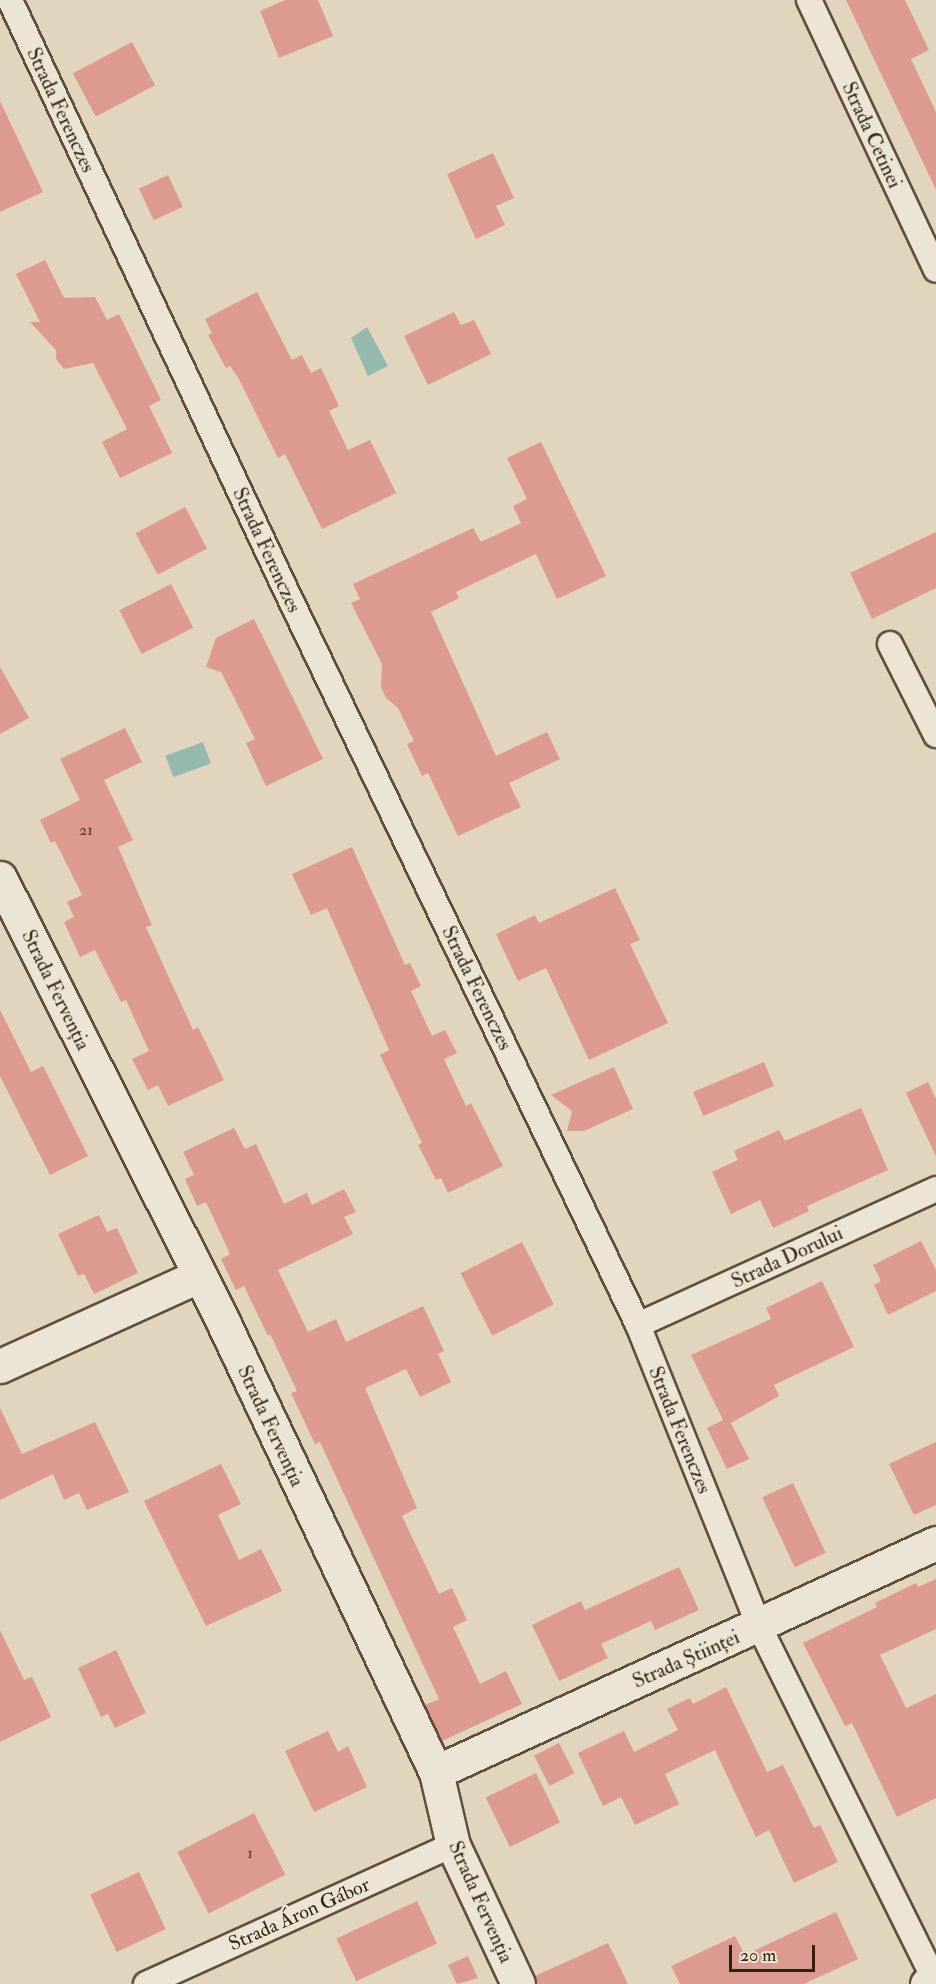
<!DOCTYPE html>
<meta charset="utf-8">
<style>
body{margin:0}
#map{position:relative;width:936px;height:1984px;overflow:hidden;background:#e2d5bd;font-family:"IM FELL Double Pica",serif}
div>[style]{position:absolute}
[style*='--x']{left:calc(var(--x)*1px);top:calc(var(--y)*1px);width:calc(var(--w)*1px);rotate:calc(var(--a)*1deg)}
.water>*{inset:0;background:#95b9af;transform-origin:0 0}
.building>*{inset:0;background:#dd9a90;transform-origin:0 0}
.roads{filter:drop-shadow(2px 0 #5e4e3a) drop-shadow(-2px 0 #5e4e3a) drop-shadow(0 2px #5e4e3a) drop-shadow(0 -2px #5e4e3a)}
.street>*{height:24px;margin:-12px;padding:0 12px;transform-origin:12px;border-radius:12px;background:#ece4d4}
.secondary>*{height:33px;margin:-16.5px;padding:0 16.5px;transform-origin:16.5px;border-radius:16.5px;background:#ece4d4}
span{translate:-50% -50%;white-space:nowrap;text-align:center;line-height:1.15;-webkit-text-stroke:5px #ece4d4;paint-order:stroke}
.number-label{font-size:16px;color:#5d3f2f}
.number-label span{-webkit-text-stroke-width:0}
.street-label{font-size:20px;color:#32210f}
.scale{position:absolute;left:729px;top:1945px;width:86px;height:27px;box-sizing:border-box;border:3px solid #32210f;border-top:0;padding-left:8px;font-size:18px;line-height:21px;white-space:nowrap;color:#32210f;-webkit-text-stroke:4px #ece4d4;paint-order:stroke}
</style>
<div id="map">
<div class="water">
<i style="clip-path:polygon(367px 327px,388px 366px,368px 376px,351px 338px)"></i>
<i style="left:203px;top:742px;width:23px;height:40px;rotate:70deg"></i>
</div>
<div class="building">
<i style="clip-path:polygon(285px 0,318px 0,333px 36px,279px 58px,260px 11px)"></i>
<i style="clip-path:polygon(846px 0,905px 0,929px 50px,911px 59px,936px 112px,936px 190px)"></i>
<i style="left:132px;top:42px;width:49px;height:67px;rotate:62deg"></i>
<i style="clip-path:polygon(0 101px,43px 192px,0 212px)"></i>
<i style="clip-path:polygon(493px 153px,514px 198px,496px 206px,505px 225px,476px 239px,447px 174px)"></i>
<i style="left:168px;top:175px;width:35px;height:32px;rotate:65deg"></i>
<i style="clip-path:polygon(45px 260px,64px 298px,95px 297px,107px 320px,119px 314px,161px 400px,149px 406px,172px 453px,120px 478px,102px 442px,127px 429px,93px 363px,64px 369px,56px 359px,56px 350px,30px 322px,40px 322px,16px 274px)"></i>
<i style="clip-path:polygon(257px 292px,292px 360px,302px 355px,311px 373px,321px 368px,339px 406px,329px 411px,348px 450px,370px 440px,396px 493px,322px 529px,285px 454px,278px 458px,239px 379px,230px 366px,226px 368px,208px 335px,212px 333px,205px 319px)"></i>
<i style="clip-path:polygon(454px 312px,461px 325px,474px 320px,491px 354px,428px 385px,404px 336px)"></i>
<i style="clip-path:polygon(541px 442px,606px 576px,557px 599px,536px 554px,456px 592px,459px 598px,431px 612px,496px 756px,547px 732px,560px 759px,509px 783px,521px 807px,458px 836px,428px 773px,422px 776px,407px 744px,414px 741px,398px 708px,386px 698px,381px 687px,382px 664px,351px 603px,360px 599px,353px 584px,473px 528px,481px 542px,521px 523px,513px 506px,527px 499px,507px 458px)"></i>
<i style="left:185px;top:507px;width:47px;height:56px;rotate:62deg"></i>
<i style="clip-path:polygon(936px 532px,936px 588px,872px 619px,850px 573px)"></i>
<i style="left:171px;top:584px;width:49px;height:58px;rotate:63deg"></i>
<i style="clip-path:polygon(254px 619px,323px 759px,266px 786px,246px 743px,255px 739px,221px 672px,206px 667px,216px 638px)"></i>
<i style="clip-path:polygon(0 667px,29px 718px,0 734px)"></i>
<i style="clip-path:polygon(125px 728px,142px 762px,104px 780px,133px 840px,118px 847px,152px 925px,146px 927px,193px 1030px,198px 1027px,224px 1080px,168px 1106px,158px 1085px,148px 1090px,132px 1059px,149px 1051px,126px 1000px,121px 1002px,95px 950px,80px 957px,64px 922px,74px 917px,67px 902px,82px 895px,55px 841px,51px 843px,40px 820px,80px 800px,60px 759px)"></i>
<i style="clip-path:polygon(352px 847px,405px 965px,410px 963px,421px 986px,411px 991px,432px 1036px,445px 1030px,457px 1053px,444px 1059px,466px 1106px,471px 1103px,503px 1166px,448px 1193px,441px 1178px,436px 1180px,418px 1145px,422px 1143px,380px 1055px,389px 1050px,327px 908px,311px 915px,292px 874px)"></i>
<i style="clip-path:polygon(615px 888px,640px 940px,630px 944px,668px 1023px,589px 1060px,546px 968px,518px 981px,496px 934px,535px 915px,539px 923px)"></i>
<i style="clip-path:polygon(0 1010px,31px 1072px,43px 1066px,88px 1156px,50px 1175px,0 1076px)"></i>
<i style="left:764px;top:1062px;width:26px;height:77px;rotate:67deg"></i>
<i style="clip-path:polygon(614px 1067px,633px 1109px,584px 1131px,567px 1131px,572px 1111px,551px 1095px)"></i>
<i style="clip-path:polygon(928px 1082px,936px 1099px,936px 1156px,906px 1093px)"></i>
<i style="clip-path:polygon(861px 1108px,888px 1170px,807px 1206px,809px 1211px,773px 1228px,760px 1200px,731px 1214px,712px 1172px,738px 1160px,734px 1151px,779px 1130px,785px 1141px)"></i>
<i style="clip-path:polygon(234px 1128px,245px 1149px,256px 1144px,284px 1204px,307px 1193px,312px 1205px,344px 1189px,356px 1212px,344px 1217px,353px 1234px,278px 1270px,308px 1332px,336px 1319px,346px 1342px,423px 1306px,444px 1351px,438px 1354px,451px 1382px,420px 1397px,406px 1369px,365px 1388px,417px 1508px,402px 1516px,439px 1594px,452px 1588px,467px 1620px,453px 1627px,480px 1684px,506px 1671px,522px 1704px,442px 1741px,425px 1705px,439px 1699px,320px 1442px,315px 1444px,291px 1393px,297px 1391px,270px 1334px,268px 1336px,244px 1286px,236px 1290px,221px 1259px,230px 1254px,206px 1202px,197px 1206px,185px 1179px,194px 1175px,183px 1152px)"></i>
<i style="clip-path:polygon(99px 1215px,107px 1232px,117px 1228px,138px 1273px,94px 1294px,84px 1274px,78px 1276px,58px 1234px)"></i>
<i style="clip-path:polygon(921px 1241px,936px 1270px,936px 1291px,888px 1315px,874px 1285px,881px 1281px,873px 1265px)"></i>
<i style="left:522px;top:1242px;width:70px;height:69px;rotate:63deg"></i>
<i style="clip-path:polygon(822px 1281px,854px 1347px,774px 1385px,779px 1396px,731px 1423px,749px 1459px,727px 1469px,707px 1428px,723px 1420px,691px 1355px,771px 1319px,766px 1308px)"></i>
<i style="clip-path:polygon(0 1408px,22px 1454px,95px 1422px,129px 1492px,87px 1510px,79px 1493px,64px 1500px,53px 1474px,0 1500px)"></i>
<i style="clip-path:polygon(936px 1442px,936px 1505px,914px 1515px,889px 1464px)"></i>
<i style="clip-path:polygon(221px 1464px,241px 1504px,218px 1515px,239px 1560px,261px 1549px,282px 1591px,206px 1626px,144px 1501px)"></i>
<i style="left:793px;top:1483px;width:77px;height:34px;rotate:65deg"></i>
<i style="clip-path:polygon(679px 1567px,699px 1610px,655px 1630px,651px 1621px,601px 1644px,608px 1658px,559px 1681px,532px 1625px,581px 1601px,585px 1610px)"></i>
<i style="clip-path:polygon(936px 1579px,936px 1629px,880px 1655px,906px 1708px,936px 1694px,936px 1798px,897px 1817px,852px 1723px,845px 1726px,803px 1643px,877px 1607px,875px 1603px,916px 1583px,918px 1587px)"></i>
<i style="clip-path:polygon(0 1630px,24px 1680px,32px 1677px,51px 1717px,0 1742px)"></i>
<i style="clip-path:polygon(116px 1650px,146px 1713px,115px 1728px,108px 1714px,101px 1717px,78px 1668px)"></i>
<i style="clip-path:polygon(726px 1687px,767px 1772px,783px 1765px,814px 1828px,820px 1825px,838px 1862px,794px 1883px,769px 1830px,756px 1837px,715px 1750px,665px 1774px,679px 1804px,635px 1825px,621px 1797px,603px 1806px,578px 1753px,624px 1731px,634px 1752px,678px 1730px,667px 1709px,690px 1698px,693px 1704px)"></i>
<i style="clip-path:polygon(328px 1731px,338px 1752px,348px 1746px,367px 1787px,314px 1812px,285px 1751px)"></i>
<i style="left:559px;top:1743px;width:34px;height:28px;rotate:63deg"></i>
<i style="left:536px;top:1773px;width:55px;height:56px;rotate:64deg"></i>
<i style="left:254px;top:1813px;width:69px;height:86px;rotate:63deg"></i>
<i style="left:139px;top:1872px;width:63px;height:54px;rotate:65deg"></i>
<i style="left:417px;top:1901px;width:47px;height:89px;rotate:65deg"></i>
<i style="clip-path:polygon(836px 1912px,858px 1959px,804px 1984px,680px 1984px,671px 1966px,735px 1936px,745px 1955px)"></i>
<i style="clip-path:polygon(608px 1943px,628px 1984px,536px 1984px,535px 1976px)"></i>
<i style="clip-path:polygon(468px 1956px,478px 1978px,457px 1984px,448px 1965px)"></i>
</div>
<div class="roads">
<div class="street">
<i style="--x:10;--y:0;--w:642;--a:64.95"></i>
<i style="--x:282;--y:582;--w:824;--a:64.4"></i>
<i style="--x:638;--y:1325;--w:324;--a:68.1"></i>
<i style="--x:759;--y:1626;--w:395;--a:63.6"></i>
<i style="--x:809;--y:0;--w:298;--a:64.8"></i>
<i style="--x:890;--y:644;--w:102;--a:63.2"></i>
<i style="--x:638;--y:1325;--w:328;--a:-24.5"></i>
<i style="--x:146;--y:1984;--w:337;--a:-24.4"></i>
</div>
<div class="secondary">
<i style="--x:0;--y:878;--w:499;--a:63.3"></i>
<i style="--x:224;--y:1324;--w:496;--a:64.7"></i>
<i style="--x:436;--y:1772;--w:75;--a:76.9"></i>
<i style="--x:453;--y:1845;--w:153;--a:64.9"></i>
<i style="--x:0;--y:1366;--w:217;--a:-24.4"></i>
<i style="--x:436;--y:1772;--w:550;--a:-24.61"></i>
<i style="--x:927;--y:1984;--w:10;--a:-24"></i>
</div>
</div>
<div class="number-label">
<span style="left:86px;top:830px">21</span>
<span style="left:250px;top:1853px">1</span>
</div>
<div class="street-label">
<span style="left:61px;top:110px;rotate:65deg">Strada Ferenczes</span>
<span style="left:872px;top:135px;rotate:65deg">Strada Cetinei</span>
<span style="left:267px;top:550px;rotate:65deg">Strada Ferenczes</span>
<span style="left:477px;top:988px;rotate:64deg">Strada Ferenczes</span>
<span style="left:56px;top:990px;rotate:64deg">Strada Fervenția</span>
<span style="left:787px;top:1257px;rotate:-25deg">Strada Dorului</span>
<span style="left:271px;top:1426px;rotate:65deg">Strada Fervenția</span>
<span style="left:680px;top:1430px;rotate:68deg">Strada Ferenczes</span>
<span style="left:686px;top:1659px;rotate:-24deg">Strada Științei</span>
<span style="left:481px;top:1902px;rotate:66deg">Strada Fervenția</span>
<span style="left:299px;top:1914px;rotate:-24deg">Strada Áron Gábor</span>
</div>
<div class="scale">20 m</div>
</div>
